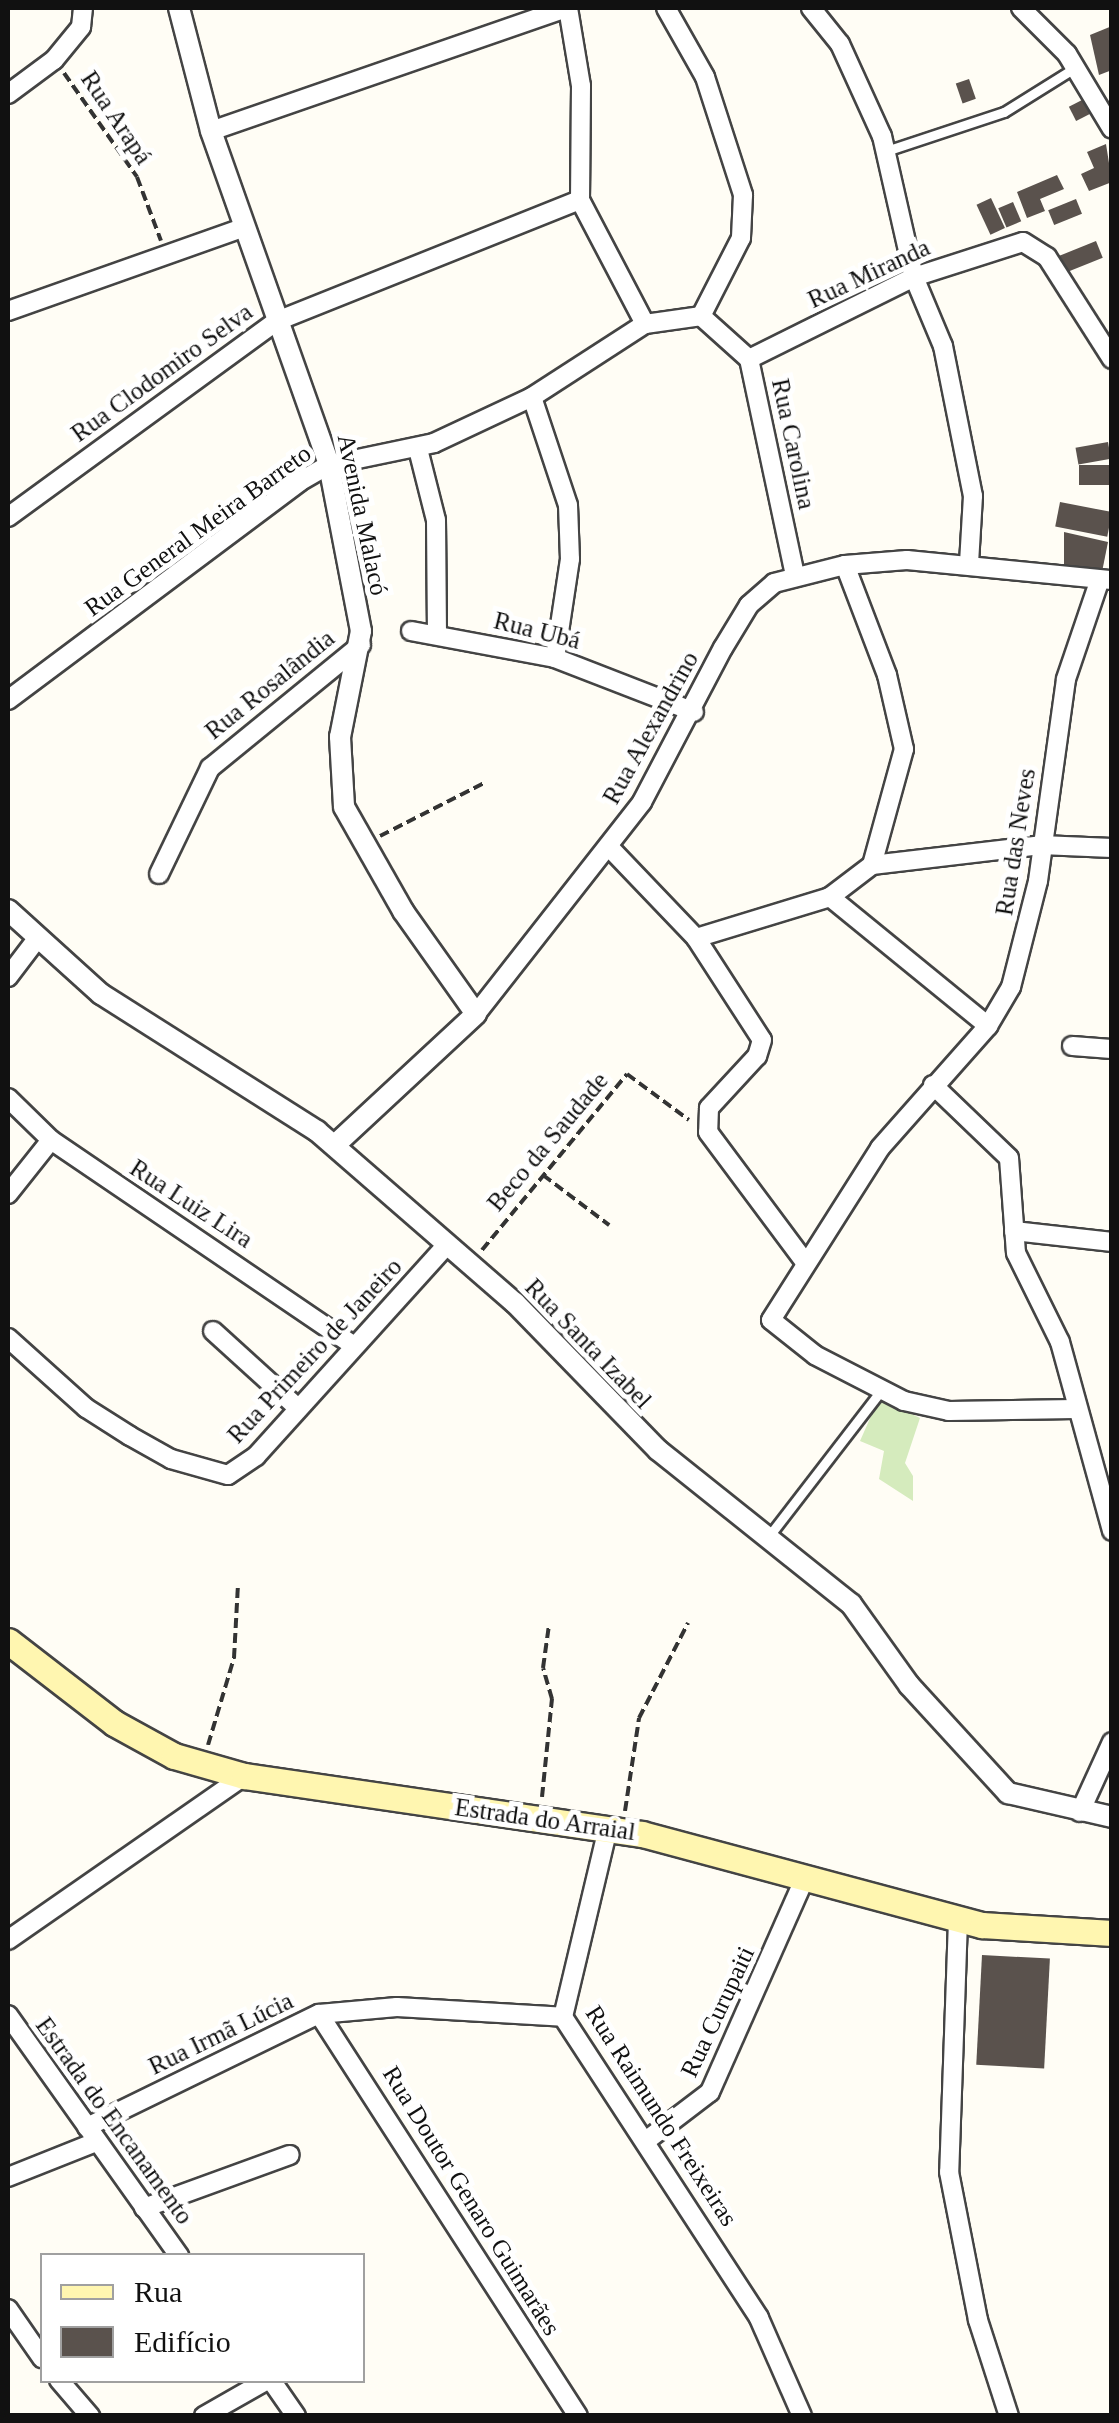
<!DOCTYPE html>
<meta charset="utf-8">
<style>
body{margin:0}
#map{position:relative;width:1119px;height:2423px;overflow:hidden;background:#fffdf5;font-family:"Times New Roman",serif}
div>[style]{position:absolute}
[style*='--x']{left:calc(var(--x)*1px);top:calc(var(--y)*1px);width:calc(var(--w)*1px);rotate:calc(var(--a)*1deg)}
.green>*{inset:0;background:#d5ebbd}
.building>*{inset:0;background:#5a524d;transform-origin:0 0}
.path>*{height:4px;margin-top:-2px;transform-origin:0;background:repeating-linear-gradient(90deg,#333 0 10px,transparent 0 15px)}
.roads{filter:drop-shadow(2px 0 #444) drop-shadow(-2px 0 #444) drop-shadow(0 2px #444) drop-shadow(0 -2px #444)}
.service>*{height:9px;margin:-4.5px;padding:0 4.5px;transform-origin:4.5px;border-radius:4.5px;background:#fff}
.minor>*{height:18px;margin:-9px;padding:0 9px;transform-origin:9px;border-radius:9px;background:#fff}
.tertiary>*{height:20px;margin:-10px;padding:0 10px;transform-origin:10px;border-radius:10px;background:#fff}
.secondary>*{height:25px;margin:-12.5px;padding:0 12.5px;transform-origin:12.5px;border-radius:12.5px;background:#fff6b0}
span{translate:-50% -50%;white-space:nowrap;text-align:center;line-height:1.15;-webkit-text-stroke:10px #fff;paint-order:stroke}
.street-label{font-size:25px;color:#111}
.frame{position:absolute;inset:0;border:10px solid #111;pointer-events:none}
.legend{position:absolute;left:40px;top:2253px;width:325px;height:130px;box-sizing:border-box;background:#fff;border:2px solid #a0a0a0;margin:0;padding:12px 18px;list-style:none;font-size:30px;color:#111}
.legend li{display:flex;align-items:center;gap:20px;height:50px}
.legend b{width:50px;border:2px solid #a0a0a0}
</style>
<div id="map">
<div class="green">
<i style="clip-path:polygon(879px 1398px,920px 1418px,905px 1463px,913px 1476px,913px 1501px,879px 1479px,884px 1451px,860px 1441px)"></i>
</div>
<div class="building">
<i style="clip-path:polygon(1112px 26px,1112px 70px,1099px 75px,1090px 35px)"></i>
<i style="left:969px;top:79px;width:21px;height:14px;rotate:71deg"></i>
<i style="left:1084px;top:99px;width:16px;height:17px;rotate:63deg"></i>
<i style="clip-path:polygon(1106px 144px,1112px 182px,1089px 191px,1081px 174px,1094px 168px,1087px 152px)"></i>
<i style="clip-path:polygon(1057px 175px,1064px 189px,1040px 199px,1045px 211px,1027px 218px,1017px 192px)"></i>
<i style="left:991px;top:198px;width:33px;height:16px;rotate:65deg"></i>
<i style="left:1076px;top:199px;width:16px;height:30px;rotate:68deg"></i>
<i style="left:1013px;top:202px;width:21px;height:16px;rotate:67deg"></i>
<i style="left:1096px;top:241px;width:18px;height:43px;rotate:68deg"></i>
<i style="left:1108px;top:442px;width:17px;height:33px;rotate:80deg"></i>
<i style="left:1112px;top:465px;width:20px;height:33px;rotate:90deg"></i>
<i style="left:1060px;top:502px;width:53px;height:25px;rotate:11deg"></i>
<i style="clip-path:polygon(1064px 532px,1108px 542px,1101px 577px,1064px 569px)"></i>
<i style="left:982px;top:1955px;width:68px;height:110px;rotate:3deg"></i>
</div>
<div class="path">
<i style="--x:64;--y:73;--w:127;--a:54.9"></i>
<i style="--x:137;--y:177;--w:68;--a:69.4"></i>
<i style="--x:380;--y:836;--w:119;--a:-27"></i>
<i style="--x:543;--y:1175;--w:83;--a:37.1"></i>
<i style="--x:482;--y:1250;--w:228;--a:-50.5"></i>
<i style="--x:627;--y:1074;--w:77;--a:36.6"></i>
<i style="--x:208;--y:1745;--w:91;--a:-73.4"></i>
<i style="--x:234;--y:1658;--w:73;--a:-86.9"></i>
<i style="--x:542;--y:1797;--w:99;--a:-84.2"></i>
<i style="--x:552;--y:1699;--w:32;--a:-106"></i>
<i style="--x:543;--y:1668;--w:43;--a:-82.1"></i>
<i style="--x:625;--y:1811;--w:94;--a:-81.4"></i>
<i style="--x:639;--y:1718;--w:107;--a:-62.7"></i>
</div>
<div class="roads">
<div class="service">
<i style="--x:886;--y:151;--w:124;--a:-18.3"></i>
<i style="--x:1004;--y:112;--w:85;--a:-32"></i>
<i style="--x:769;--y:1536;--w:182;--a:-52.4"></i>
</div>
<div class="minor">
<i style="--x:568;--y:8;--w:79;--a:80.5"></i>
<i style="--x:581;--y:86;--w:114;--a:90.5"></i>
<i style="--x:580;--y:200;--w:140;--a:62.3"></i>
<i style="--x:645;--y:324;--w:57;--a:-8.1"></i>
<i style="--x:701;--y:316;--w:64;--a:41.9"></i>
<i style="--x:749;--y:359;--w:221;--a:78"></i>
<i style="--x:666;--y:8;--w:79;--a:60.5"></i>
<i style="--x:705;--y:77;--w:124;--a:72.1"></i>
<i style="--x:743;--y:195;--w:43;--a:92.7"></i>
<i style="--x:741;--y:238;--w:88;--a:117.1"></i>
<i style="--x:811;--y:8;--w:46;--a:51.1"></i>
<i style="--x:840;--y:44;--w:101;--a:65.5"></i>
<i style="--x:882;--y:136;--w:145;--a:77.2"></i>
<i style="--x:914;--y:277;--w:75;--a:67.2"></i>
<i style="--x:943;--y:346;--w:153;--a:78.7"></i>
<i style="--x:973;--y:496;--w:68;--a:93.4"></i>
<i style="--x:1021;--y:8;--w:65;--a:45"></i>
<i style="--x:1067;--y:54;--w:87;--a:59"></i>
<i style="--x:8;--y:94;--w:57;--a:-36.5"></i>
<i style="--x:54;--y:60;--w:43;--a:-50.7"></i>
<i style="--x:81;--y:27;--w:19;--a:-84"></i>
<i style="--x:211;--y:131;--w:376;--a:-19.1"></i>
<i style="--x:8;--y:311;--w:249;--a:-19.5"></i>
<i style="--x:749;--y:359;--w:184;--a:-26.4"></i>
<i style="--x:914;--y:277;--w:114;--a:-17.8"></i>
<i style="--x:1023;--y:242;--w:28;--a:32"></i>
<i style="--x:1047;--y:257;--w:121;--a:57.5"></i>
<i style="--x:532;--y:397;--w:114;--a:71.6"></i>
<i style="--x:568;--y:505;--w:54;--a:87.9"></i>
<i style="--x:570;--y:559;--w:100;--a:98.6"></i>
<i style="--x:418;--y:449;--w:73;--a:75.8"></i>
<i style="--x:436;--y:520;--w:113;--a:89.5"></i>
<i style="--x:8;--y:517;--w:333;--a:-36.1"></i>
<i style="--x:277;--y:321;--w:326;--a:-21.8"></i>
<i style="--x:845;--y:565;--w:118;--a:69.1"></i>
<i style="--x:887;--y:675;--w:76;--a:77.1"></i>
<i style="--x:904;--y:749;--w:120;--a:105.4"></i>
<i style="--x:411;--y:631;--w:147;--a:10.6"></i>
<i style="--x:555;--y:658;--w:149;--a:21.2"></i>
<i style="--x:8;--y:700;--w:364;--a:-36.8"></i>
<i style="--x:299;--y:482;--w:34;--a:-30"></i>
<i style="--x:329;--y:465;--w:107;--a:-11.8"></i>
<i style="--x:434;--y:443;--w:108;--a:-25.1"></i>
<i style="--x:532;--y:397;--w:135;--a:-32.9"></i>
<i style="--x:610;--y:848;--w:124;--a:46.3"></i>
<i style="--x:696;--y:938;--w:121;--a:57.1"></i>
<i style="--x:762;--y:1040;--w:17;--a:107"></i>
<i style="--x:757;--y:1056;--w:71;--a:132.7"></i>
<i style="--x:709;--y:1108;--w:24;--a:92"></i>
<i style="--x:708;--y:1132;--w:161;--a:53.3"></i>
<i style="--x:159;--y:874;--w:118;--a:-64.3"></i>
<i style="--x:210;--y:768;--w:195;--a:-39.2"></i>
<i style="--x:830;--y:897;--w:204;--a:39.2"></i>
<i style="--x:696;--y:938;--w:140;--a:-17"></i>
<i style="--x:830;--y:897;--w:53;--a:-37.3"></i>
<i style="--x:872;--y:865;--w:170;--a:-6.7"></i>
<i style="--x:1041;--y:845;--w:71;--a:2.4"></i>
<i style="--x:8;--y:977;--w:48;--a:-52.7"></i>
<i style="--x:476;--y:1014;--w:269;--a:-51.9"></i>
<i style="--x:642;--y:802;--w:174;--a:-62.3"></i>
<i style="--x:723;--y:648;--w:50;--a:-58.8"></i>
<i style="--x:749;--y:605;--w:33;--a:-41"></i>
<i style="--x:774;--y:583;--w:73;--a:-14.2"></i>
<i style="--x:845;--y:565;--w:62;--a:-4.6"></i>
<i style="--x:907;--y:560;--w:206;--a:5.6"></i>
<i style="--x:1072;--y:1046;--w:40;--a:4.3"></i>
<i style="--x:933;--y:1085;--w:105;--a:43.8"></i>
<i style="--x:1009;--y:1158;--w:95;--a:85.8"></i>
<i style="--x:1016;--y:1253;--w:99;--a:63.7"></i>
<i style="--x:1060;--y:1342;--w:196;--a:74.6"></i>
<i style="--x:8;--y:1098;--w:60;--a:44.3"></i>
<i style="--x:51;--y:1140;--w:365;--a:34.2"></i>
<i style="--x:8;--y:1194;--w:69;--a:-51.5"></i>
<i style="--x:1014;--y:1231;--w:99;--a:6.4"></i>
<i style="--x:213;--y:1331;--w:115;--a:42.2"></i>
<i style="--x:8;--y:1338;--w:105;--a:41.9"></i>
<i style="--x:86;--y:1408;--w:52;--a:32.5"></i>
<i style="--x:130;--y:1436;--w:47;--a:29.3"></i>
<i style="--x:171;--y:1459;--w:59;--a:15.7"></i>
<i style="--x:228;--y:1475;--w:34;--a:-34"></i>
<i style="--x:256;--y:1456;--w:283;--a:-47.9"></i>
<i style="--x:1075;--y:1409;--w:126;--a:179.1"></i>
<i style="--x:949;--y:1411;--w:46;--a:-167.5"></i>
<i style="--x:904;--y:1401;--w:100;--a:-152.7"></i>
<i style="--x:815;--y:1355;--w:56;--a:-141.5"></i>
<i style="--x:771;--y:1320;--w:204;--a:-57.6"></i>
<i style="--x:880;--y:1148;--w:163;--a:-48.5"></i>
<i style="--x:988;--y:1026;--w:45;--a:-59.5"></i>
<i style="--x:1011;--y:987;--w:109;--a:-75.7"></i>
<i style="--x:1038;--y:881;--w:204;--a:-82.1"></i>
<i style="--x:1066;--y:679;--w:102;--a:-71.2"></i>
<i style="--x:1080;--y:1812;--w:77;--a:-65.4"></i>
<i style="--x:608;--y:1828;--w:194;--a:103.4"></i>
<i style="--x:563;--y:2017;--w:359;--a:56.9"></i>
<i style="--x:759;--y:2318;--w:107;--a:66.3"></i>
<i style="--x:958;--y:1920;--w:252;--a:92"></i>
<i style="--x:949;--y:2172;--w:151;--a:78.9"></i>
<i style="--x:978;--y:2320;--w:101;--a:72.1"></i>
<i style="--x:8;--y:1940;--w:287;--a:-34.8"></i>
<i style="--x:319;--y:2014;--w:478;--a:57.2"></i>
<i style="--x:8;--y:2015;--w:296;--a:54.6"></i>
<i style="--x:87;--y:2127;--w:258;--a:-26"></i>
<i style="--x:319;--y:2014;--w:78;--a:-5.1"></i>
<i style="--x:397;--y:2007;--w:166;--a:3.4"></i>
<i style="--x:647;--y:2140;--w:79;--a:-37.3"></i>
<i style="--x:710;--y:2092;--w:230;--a:-66.1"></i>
<i style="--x:8;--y:2177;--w:95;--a:-21.7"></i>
<i style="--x:144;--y:2208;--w:155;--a:-20"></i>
<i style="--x:8;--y:2309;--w:60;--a:55.2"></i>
<i style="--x:59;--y:2380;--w:48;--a:49.3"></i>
<i style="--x:271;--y:2380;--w:44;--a:55.2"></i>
<i style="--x:204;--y:2416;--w:73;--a:-29.7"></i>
</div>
<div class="tertiary">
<i style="--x:179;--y:8;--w:127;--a:75.4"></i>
<i style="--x:211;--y:131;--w:354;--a:70.5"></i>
<i style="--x:329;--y:465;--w:169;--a:79.1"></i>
<i style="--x:361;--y:631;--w:108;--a:101.2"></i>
<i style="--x:340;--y:737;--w:70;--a:86.7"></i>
<i style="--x:344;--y:807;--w:120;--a:60.4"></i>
<i style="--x:403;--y:911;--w:126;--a:54.7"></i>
<i style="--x:476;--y:1014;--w:192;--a:137.1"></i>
<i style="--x:8;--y:910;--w:125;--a:42.1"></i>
<i style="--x:101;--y:994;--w:256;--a:32.4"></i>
<i style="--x:317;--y:1131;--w:262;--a:41"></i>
<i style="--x:515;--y:1303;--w:205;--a:45.8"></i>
<i style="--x:658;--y:1450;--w:247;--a:38.6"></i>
<i style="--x:851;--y:1604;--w:100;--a:54.4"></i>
<i style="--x:909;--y:1685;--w:147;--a:47.5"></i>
<i style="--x:1008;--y:1793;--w:107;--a:13"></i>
</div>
<div class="secondary">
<i style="--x:8;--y:1641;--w:134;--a:37.7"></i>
<i style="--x:114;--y:1723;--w:68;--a:28.8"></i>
<i style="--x:174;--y:1756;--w:73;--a:15.9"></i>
<i style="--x:244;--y:1776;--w:402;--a:8.3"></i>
<i style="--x:642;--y:1834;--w:352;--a:15"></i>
<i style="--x:982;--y:1925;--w:130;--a:3.5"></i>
</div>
</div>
<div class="street-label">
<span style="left:116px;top:118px;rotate:56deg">Rua Arapá</span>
<span style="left:869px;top:274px;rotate:-25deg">Rua Miranda</span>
<span style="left:162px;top:373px;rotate:-36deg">Rua Clodomiro Selva</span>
<span style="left:793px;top:444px;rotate:78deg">Rua Carolina</span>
<span style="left:362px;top:515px;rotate:78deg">Avenida Malacó</span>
<span style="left:198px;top:531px;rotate:-36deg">Rua General Meira Barreto</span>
<span style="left:537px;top:631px;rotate:14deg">Rua Ubá</span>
<span style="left:270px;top:685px;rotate:-39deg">Rua Rosalândia</span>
<span style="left:651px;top:728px;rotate:-61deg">Rua Alexandrino</span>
<span style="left:1016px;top:842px;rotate:-81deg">Rua das Neves</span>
<span style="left:548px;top:1142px;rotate:-50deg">Beco da Saudade</span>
<span style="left:191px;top:1204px;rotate:33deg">Rua Luiz Lira</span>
<span style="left:588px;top:1344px;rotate:46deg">Rua Santa Izabel</span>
<span style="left:315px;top:1351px;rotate:-47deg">Rua Primeiro de Janeiro</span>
<span style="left:545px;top:1820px;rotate:8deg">Estrada do Arraial</span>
<span style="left:718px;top:2012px;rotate:-65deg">Rua Curupaiti</span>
<span style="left:221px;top:2034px;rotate:-26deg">Rua Irmã Lúcia</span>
<span style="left:661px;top:2116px;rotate:57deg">Rua Raimundo Freixeiras</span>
<span style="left:114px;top:2121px;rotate:54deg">Estrada do Encanamento</span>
<span style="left:471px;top:2201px;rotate:58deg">Rua Doutor Genaro Guimarães</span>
</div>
<div class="frame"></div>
<ul class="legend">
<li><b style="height:12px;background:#fff6b0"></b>Rua</li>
<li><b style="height:28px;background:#5a524d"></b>Edifício</li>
</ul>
</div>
